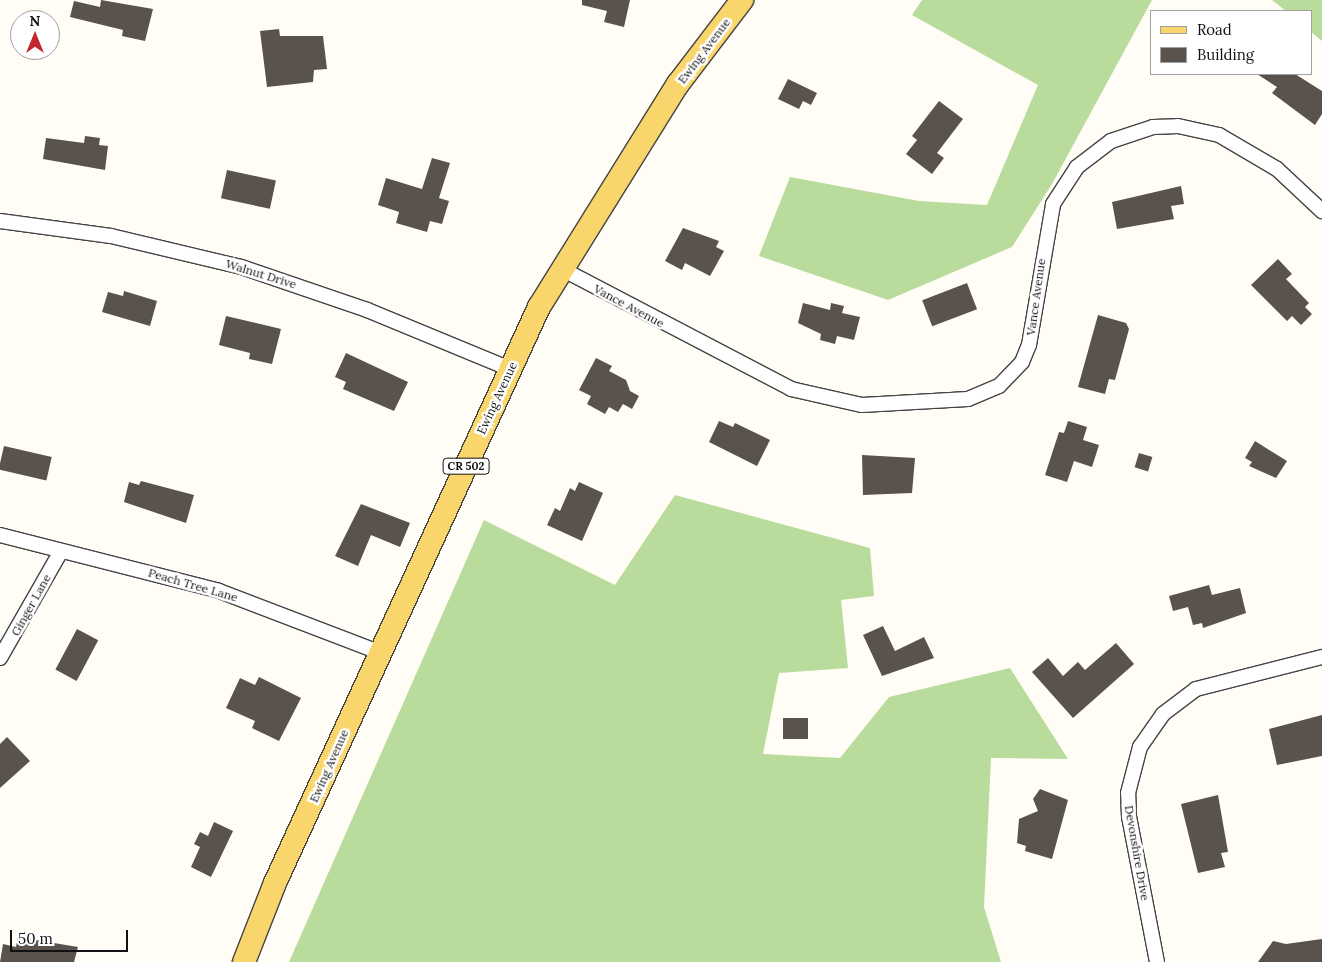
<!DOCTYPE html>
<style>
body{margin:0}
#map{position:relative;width:1322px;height:962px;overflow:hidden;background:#fffdf5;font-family:Lora,serif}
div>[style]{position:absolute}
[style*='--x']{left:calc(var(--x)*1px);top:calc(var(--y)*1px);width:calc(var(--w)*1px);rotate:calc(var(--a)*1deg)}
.forest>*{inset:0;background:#b9dc9c}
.building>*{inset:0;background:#5a524d;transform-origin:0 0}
.roads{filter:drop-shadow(1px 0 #444) drop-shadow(-1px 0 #444) drop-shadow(0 1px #444) drop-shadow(0 -1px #444)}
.street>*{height:14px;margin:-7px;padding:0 7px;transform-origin:7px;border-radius:7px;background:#fff}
.primary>*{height:22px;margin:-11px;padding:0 11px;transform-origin:11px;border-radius:11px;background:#f9d66b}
span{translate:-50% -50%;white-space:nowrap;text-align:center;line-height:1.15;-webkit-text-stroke:5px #fff;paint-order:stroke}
.shield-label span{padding:1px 4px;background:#fff;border:1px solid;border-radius:4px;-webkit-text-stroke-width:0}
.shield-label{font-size:11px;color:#111;font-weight:700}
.street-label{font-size:12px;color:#111}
.legend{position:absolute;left:1150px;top:10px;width:162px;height:65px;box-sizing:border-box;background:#fff;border:1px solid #a0a0a0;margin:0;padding:6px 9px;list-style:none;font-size:15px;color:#111}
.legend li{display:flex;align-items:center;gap:10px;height:25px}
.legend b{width:25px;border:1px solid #a0a0a0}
.north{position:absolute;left:10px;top:10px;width:50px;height:50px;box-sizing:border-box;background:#fff;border:1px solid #a0a0a0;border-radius:50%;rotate:0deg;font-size:14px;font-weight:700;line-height:20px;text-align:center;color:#111}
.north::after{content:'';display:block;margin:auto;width:18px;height:22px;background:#c4262e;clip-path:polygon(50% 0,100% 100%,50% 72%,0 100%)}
.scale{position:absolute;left:10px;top:930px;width:118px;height:22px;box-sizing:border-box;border:2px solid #111;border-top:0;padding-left:6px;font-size:15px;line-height:18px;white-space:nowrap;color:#111;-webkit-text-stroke:4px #fff;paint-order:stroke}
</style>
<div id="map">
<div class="forest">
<i style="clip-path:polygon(922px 0,1152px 0,1052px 184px,1012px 247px,888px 300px,759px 256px,790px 177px,919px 201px,987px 205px,1038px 85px,912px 15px)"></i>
<i style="clip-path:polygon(1272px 0,1322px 0,1322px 41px,1311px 32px,1311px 11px,1286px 11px)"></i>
<i style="clip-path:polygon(675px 495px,870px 548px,874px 596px,841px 600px,848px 668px,779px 673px,763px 754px,840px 758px,889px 697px,1010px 668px,1068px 759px,991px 758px,984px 907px,1001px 962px,289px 962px,484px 520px,615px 585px)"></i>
</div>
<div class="building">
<i style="clip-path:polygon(101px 0,153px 9px,145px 41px,122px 36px,123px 30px,70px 17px,74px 1px,100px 7px)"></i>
<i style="clip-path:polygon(582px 0,630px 0,624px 27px,604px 22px,607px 11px,582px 5px)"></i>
<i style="clip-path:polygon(279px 29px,280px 36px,323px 36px,327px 69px,314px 70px,313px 82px,267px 87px,260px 31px)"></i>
<i style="clip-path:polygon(1257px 74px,1295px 74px,1322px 91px,1322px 114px,1315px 125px,1272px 93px,1277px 87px)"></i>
<i style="clip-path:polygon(788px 79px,817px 93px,811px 105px,803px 101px,799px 109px,778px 99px)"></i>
<i style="clip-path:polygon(939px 101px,963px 119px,937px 153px,944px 158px,932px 174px,906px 154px,917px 140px,912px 136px)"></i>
<i style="clip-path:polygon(85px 136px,100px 138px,99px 145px,108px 146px,105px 170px,43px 159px,46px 138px,84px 143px)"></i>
<i style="clip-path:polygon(432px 158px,450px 163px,439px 198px,449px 201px,442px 224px,430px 221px,427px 232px,396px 223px,399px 212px,378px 205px,386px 178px,422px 189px)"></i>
<i style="left:227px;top:170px;width:50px;height:29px;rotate:12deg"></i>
<i style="clip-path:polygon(1181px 186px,1184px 204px,1171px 206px,1174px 219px,1117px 229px,1112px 202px)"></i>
<i style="clip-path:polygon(683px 228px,719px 241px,716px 247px,724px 251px,710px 276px,685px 263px,682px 270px,665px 261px)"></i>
<i style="clip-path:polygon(1278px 259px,1292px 274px,1286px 279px,1309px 303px,1305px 307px,1312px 314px,1301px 325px,1292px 316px,1287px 321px,1251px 285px)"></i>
<i style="left:967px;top:283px;width:28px;height:48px;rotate:69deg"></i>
<i style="clip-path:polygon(124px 291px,157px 301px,150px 326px,102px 312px,108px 292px,123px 296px)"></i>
<i style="clip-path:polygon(803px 303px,830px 310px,831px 303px,844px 306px,842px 313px,860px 317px,854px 340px,837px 336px,835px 344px,820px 340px,821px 334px,798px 323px)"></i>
<i style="clip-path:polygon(1098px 315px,1126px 323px,1129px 329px,1115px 380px,1109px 379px,1105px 394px,1078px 387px)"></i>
<i style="clip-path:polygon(226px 316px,281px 329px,272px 364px,249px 359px,250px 353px,219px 345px)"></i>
<i style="clip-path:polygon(346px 353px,408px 382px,394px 411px,343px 389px,346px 382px,335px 377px)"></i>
<i style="clip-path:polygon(596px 358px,612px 366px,609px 371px,626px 380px,630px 391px,639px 396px,632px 409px,623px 404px,618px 412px,609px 407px,605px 414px,587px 404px,591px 396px,579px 390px)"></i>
<i style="clip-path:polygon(719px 421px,733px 427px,735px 423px,770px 440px,757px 466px,709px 442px)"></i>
<i style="clip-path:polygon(1068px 421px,1087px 427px,1083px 440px,1099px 445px,1092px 467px,1074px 461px,1067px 482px,1045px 475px,1059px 432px,1064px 433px)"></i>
<i style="clip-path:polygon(1255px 441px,1287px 461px,1276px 478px,1249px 466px,1252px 462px,1245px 458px)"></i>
<i style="left:4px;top:446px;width:49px;height:24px;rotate:13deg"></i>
<i style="left:1139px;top:453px;width:14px;height:15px;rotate:17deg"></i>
<i style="clip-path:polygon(862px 455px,915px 458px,912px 493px,863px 495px)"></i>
<i style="clip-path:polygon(141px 481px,194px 495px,186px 523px,124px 502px,129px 482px,139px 485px)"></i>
<i style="clip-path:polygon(579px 482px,603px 493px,582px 541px,547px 525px,555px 508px,560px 511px,570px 488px,575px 491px)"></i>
<i style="clip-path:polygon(361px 504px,410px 523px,400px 547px,371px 535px,358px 566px,335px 556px)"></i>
<i style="clip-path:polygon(1209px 585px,1212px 595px,1240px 588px,1246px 613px,1203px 628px,1202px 623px,1193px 625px,1188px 607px,1173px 611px,1169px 596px)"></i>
<i style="clip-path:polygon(883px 626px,895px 651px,924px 637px,934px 658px,882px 676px,863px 635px)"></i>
<i style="left:77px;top:629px;width:24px;height:46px;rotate:28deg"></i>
<i style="clip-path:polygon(1116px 643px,1134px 664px,1073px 718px,1032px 672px,1048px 658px,1063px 676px,1078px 662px,1085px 670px)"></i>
<i style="clip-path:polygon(259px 677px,301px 698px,279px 741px,252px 728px,255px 721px,226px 708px,240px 678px,255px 685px)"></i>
<i style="clip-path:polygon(1322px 715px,1322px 756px,1277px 765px,1269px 729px)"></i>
<i style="left:783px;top:718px;width:25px;height:21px"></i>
<i style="clip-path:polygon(7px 737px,30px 761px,0 788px,0 744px)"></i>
<i style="clip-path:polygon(1040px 789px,1068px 800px,1052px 859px,1025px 851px,1026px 846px,1017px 843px,1019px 819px,1038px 811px,1033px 799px)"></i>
<i style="clip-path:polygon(1218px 795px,1228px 852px,1221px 853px,1225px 867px,1198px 873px,1181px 804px)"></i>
<i style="clip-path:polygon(214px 822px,233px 831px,211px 877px,191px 867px,200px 847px,194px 844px,200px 832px,208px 836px)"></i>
<i style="clip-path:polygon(18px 937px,78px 947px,74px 962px,0 962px,3px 944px,16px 947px)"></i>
<i style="clip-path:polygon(1322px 939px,1322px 962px,1258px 962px,1273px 941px,1286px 944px)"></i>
</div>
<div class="roads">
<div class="street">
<i style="--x:0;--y:221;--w:112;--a:7.7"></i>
<i style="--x:111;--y:236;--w:134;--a:13.4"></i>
<i style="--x:241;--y:267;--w:133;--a:18.8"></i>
<i style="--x:367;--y:310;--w:155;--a:22.4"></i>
<i style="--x:560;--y:268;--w:261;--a:27.6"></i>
<i style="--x:791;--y:389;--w:73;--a:12.7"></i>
<i style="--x:862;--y:405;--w:106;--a:-3.2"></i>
<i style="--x:968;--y:399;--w:34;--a:-23"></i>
<i style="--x:999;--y:386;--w:33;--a:-46"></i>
<i style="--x:1022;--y:362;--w:18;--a:-68"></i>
<i style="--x:1029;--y:345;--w:143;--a:-80.3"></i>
<i style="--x:1053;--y:204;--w:44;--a:-57"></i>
<i style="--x:1077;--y:167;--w:43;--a:-37.4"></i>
<i style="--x:1111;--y:141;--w:44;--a:-18.4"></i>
<i style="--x:1153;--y:127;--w:25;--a:-2"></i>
<i style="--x:1178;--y:126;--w:42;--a:12.4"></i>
<i style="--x:1219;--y:135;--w:67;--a:30.4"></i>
<i style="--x:1277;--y:169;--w:62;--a:43"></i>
<i style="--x:0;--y:535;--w:226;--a:14.3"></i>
<i style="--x:219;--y:591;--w:173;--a:20.9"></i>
<i style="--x:0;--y:658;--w:123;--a:-60.3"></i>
<i style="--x:1157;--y:962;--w:148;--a:-100.9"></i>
<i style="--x:1129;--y:817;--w:24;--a:-92"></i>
<i style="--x:1128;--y:793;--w:48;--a:-75.4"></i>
<i style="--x:1140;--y:747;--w:40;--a:-55.1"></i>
<i style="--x:1163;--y:714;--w:41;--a:-37.1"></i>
<i style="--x:1196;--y:689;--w:130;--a:-14.3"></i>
</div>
<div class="primary">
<i style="--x:244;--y:962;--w:85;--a:-68.6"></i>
<i style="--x:275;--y:883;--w:634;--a:-65.38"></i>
<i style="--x:539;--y:307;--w:263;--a:-58.1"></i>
<i style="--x:678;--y:84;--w:106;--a:-52.7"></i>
</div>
</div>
<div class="shield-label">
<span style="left:466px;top:466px">CR 502</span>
</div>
<div class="street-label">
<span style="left:704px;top:51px;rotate:-53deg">Ewing Avenue</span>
<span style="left:261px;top:274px;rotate:17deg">Walnut Drive</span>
<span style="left:1036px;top:297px;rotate:-82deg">Vance Avenue</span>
<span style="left:629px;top:306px;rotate:28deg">Vance Avenue</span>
<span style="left:497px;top:398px;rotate:-65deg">Ewing Avenue</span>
<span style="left:193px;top:585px;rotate:16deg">Peach Tree Lane</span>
<span style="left:31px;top:605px;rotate:-61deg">Ginger Lane</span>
<span style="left:329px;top:766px;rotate:-66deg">Ewing Avenue</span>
<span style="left:1137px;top:853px;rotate:80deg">Devonshire Drive</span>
</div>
<ul class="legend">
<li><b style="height:6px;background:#f9d66b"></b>Road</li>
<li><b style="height:14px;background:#5a524d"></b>Building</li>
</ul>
<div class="north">N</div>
<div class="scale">50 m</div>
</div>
